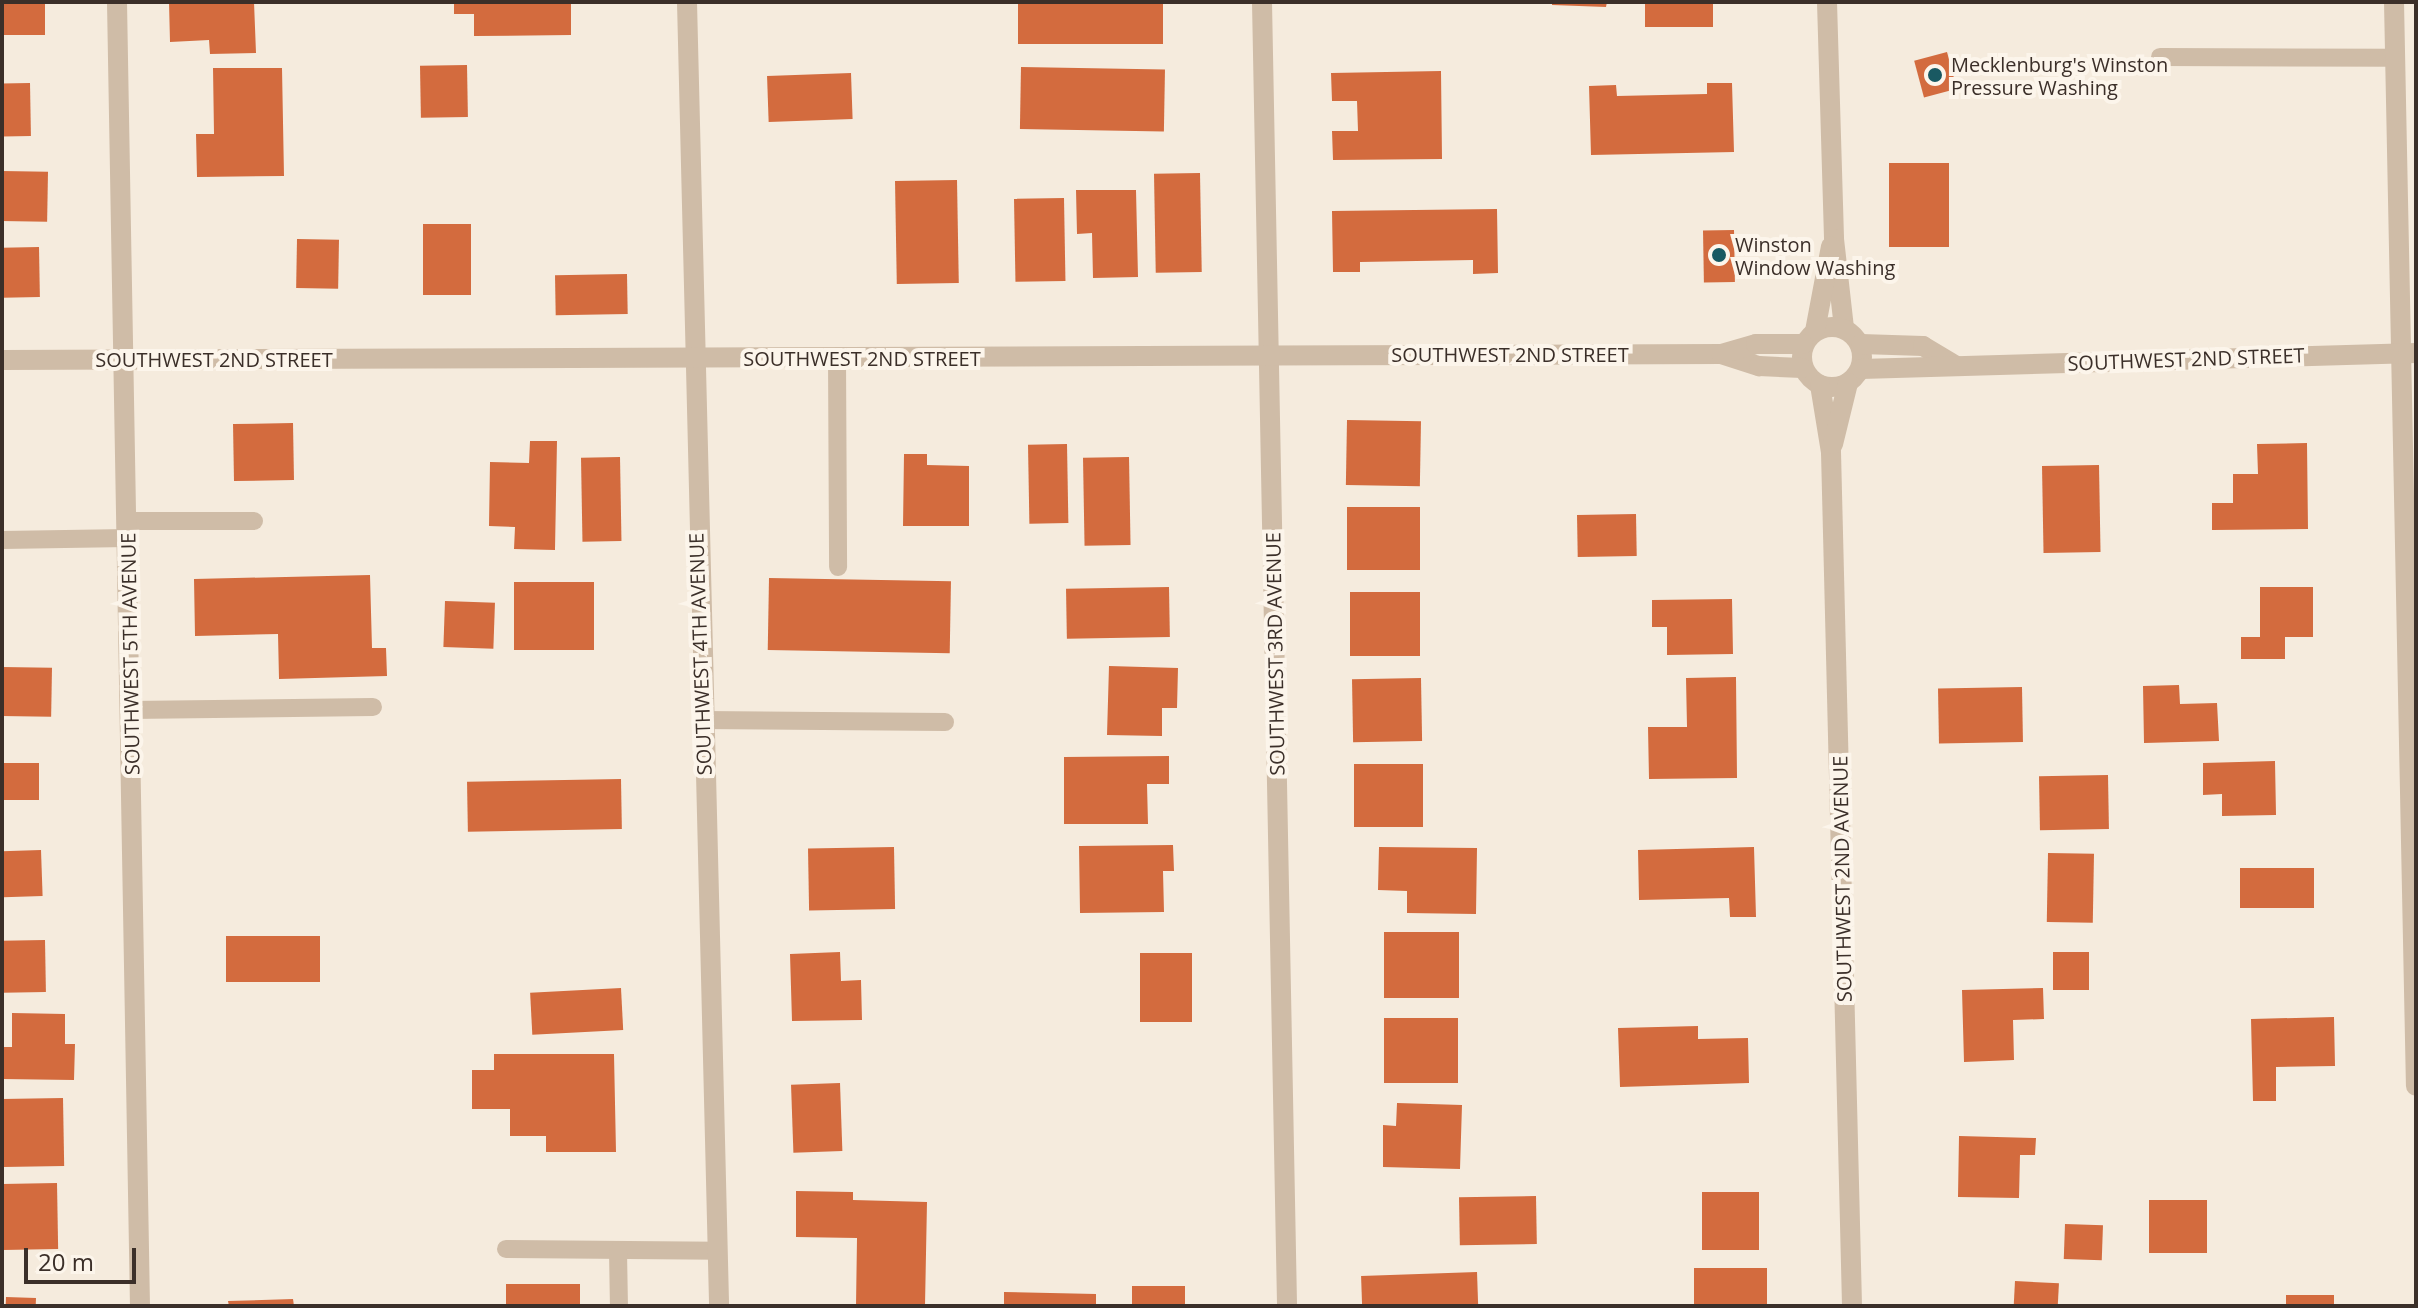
<!DOCTYPE html>
<style>
body{margin:0}
#map{position:relative;width:2418px;height:1308px;overflow:hidden;background:#f5ebdd;font-family:"Open Sans",sans-serif}
div>[style]{position:absolute}
[style*='--x']{left:calc(var(--x)*1px);top:calc(var(--y)*1px);width:calc(var(--w)*1px);rotate:calc(var(--a)*1deg)}
.building>*{inset:0;background:#d36b3e;transform-origin:0 0}
.lane>*{height:18px;margin:-9px;padding:0 9px;transform-origin:9px;border-radius:9px;background:#cfbca7}
.street>*{height:20px;margin:-10px;padding:0 10px;transform-origin:10px;border-radius:10px;background:#cfbca7}
.street>.ring{margin:-10px;padding:0;box-sizing:content-box;background:none;border:20px solid #cfbca7;border-radius:50%}
.dots>*{width:22px;height:22px;translate:-50% -50%;box-sizing:border-box;border:4px solid #fcf5eb;border-radius:50%}
span{translate:-50% -50%;white-space:nowrap;text-align:center;line-height:1.15;-webkit-text-stroke:8px #fcf5eb;paint-order:stroke}
.poi-label{font-size:20px;color:#3b2f29}
.left{translate:0 -50%;text-align:left}
.street-label{font-size:20px;color:#3b2f29}
.frame{position:absolute;inset:0;border:4px solid #3b2f29;pointer-events:none}
.scale{position:absolute;left:24px;top:1248px;width:112px;height:36px;box-sizing:border-box;border:4px solid #3b2f29;border-top:0;padding-left:10px;font-size:24px;line-height:28px;white-space:nowrap;color:#3b2f29;-webkit-text-stroke:6px #fcf5eb;paint-order:stroke}
</style>
<div id="map">
<div class="building">
<i style="left:2px;top:2px;width:43px;height:33px"></i>
<i style="clip-path:polygon(169px 2px,254px 2px,256px 53px,210px 54px,209px 40px,170px 42px)"></i>
<i style="clip-path:polygon(454px 2px,571px 2px,571px 35px,474px 36px,474px 14px,454px 14px)"></i>
<i style="left:1018px;top:2px;width:145px;height:42px"></i>
<i style="clip-path:polygon(1552px 2px,1607px 2px,1606px 7px,1552px 5px)"></i>
<i style="left:1645px;top:2px;width:68px;height:25px"></i>
<i style="left:1947px;top:52px;width:38px;height:34px;rotate:75deg"></i>
<i style="left:467px;top:65px;width:52px;height:47px;rotate:89deg"></i>
<i style="left:1021px;top:67px;width:144px;height:62px;rotate:1deg"></i>
<i style="clip-path:polygon(213px 68px,282px 68px,284px 176px,197px 177px,196px 134px,214px 134px)"></i>
<i style="clip-path:polygon(1441px 71px,1442px 159px,1333px 160px,1332px 131px,1358px 131px,1357px 101px,1332px 101px,1331px 73px)"></i>
<i style="left:851px;top:73px;width:46px;height:84px;rotate:88deg"></i>
<i style="left:30px;top:83px;width:53px;height:28px;rotate:89deg"></i>
<i style="clip-path:polygon(1707px 83px,1732px 83px,1734px 152px,1591px 155px,1589px 86px,1616px 85px,1617px 96px,1707px 94px)"></i>
<i style="left:1889px;top:163px;width:60px;height:84px"></i>
<i style="left:2px;top:171px;width:46px;height:50px;rotate:1deg"></i>
<i style="left:1200px;top:173px;width:99px;height:46px;rotate:89deg"></i>
<i style="left:957px;top:180px;width:103px;height:62px;rotate:89deg"></i>
<i style="clip-path:polygon(1076px 190px,1136px 190px,1138px 277px,1093px 278px,1092px 233px,1077px 234px)"></i>
<i style="left:1064px;top:198px;width:83px;height:50px;rotate:89deg"></i>
<i style="clip-path:polygon(1497px 209px,1498px 273px,1473px 274px,1473px 260px,1360px 262px,1360px 272px,1333px 272px,1332px 211px)"></i>
<i style="left:423px;top:224px;width:48px;height:71px"></i>
<i style="left:1734px;top:230px;width:52px;height:31px;rotate:89deg"></i>
<i style="left:297px;top:239px;width:42px;height:49px;rotate:1deg"></i>
<i style="left:39px;top:247px;width:50px;height:37px;rotate:89deg"></i>
<i style="left:627px;top:274px;width:40px;height:72px;rotate:89deg"></i>
<i style="left:1347px;top:420px;width:74px;height:65px;rotate:1deg"></i>
<i style="left:293px;top:423px;width:57px;height:60px;rotate:89deg"></i>
<i style="clip-path:polygon(530px 441px,557px 441px,555px 550px,514px 549px,515px 527px,489px 526px,490px 462px,529px 463px)"></i>
<i style="clip-path:polygon(2307px 443px,2308px 529px,2212px 530px,2212px 503px,2233px 503px,2233px 474px,2258px 474px,2257px 444px)"></i>
<i style="left:1067px;top:444px;width:79px;height:39px;rotate:89deg"></i>
<i style="clip-path:polygon(904px 454px,927px 454px,927px 465px,969px 466px,969px 526px,903px 526px)"></i>
<i style="left:620px;top:457px;width:84px;height:39px;rotate:89deg"></i>
<i style="left:1129px;top:457px;width:88px;height:46px;rotate:89deg"></i>
<i style="left:2099px;top:465px;width:87px;height:57px;rotate:89deg"></i>
<i style="left:1420px;top:507px;width:63px;height:73px;rotate:90deg"></i>
<i style="left:1636px;top:514px;width:42px;height:59px;rotate:89deg"></i>
<i style="clip-path:polygon(370px 575px,372px 648px,386px 648px,387px 676px,279px 679px,278px 634px,195px 636px,194px 579px)"></i>
<i style="left:769px;top:578px;width:182px;height:72px;rotate:1deg"></i>
<i style="left:514px;top:582px;width:80px;height:68px"></i>
<i style="left:1169px;top:587px;width:50px;height:103px;rotate:89deg"></i>
<i style="clip-path:polygon(2260px 587px,2313px 587px,2313px 637px,2285px 637px,2285px 659px,2241px 659px,2241px 637px,2260px 637px)"></i>
<i style="left:1420px;top:592px;width:64px;height:70px;rotate:90deg"></i>
<i style="clip-path:polygon(1732px 599px,1733px 654px,1667px 655px,1667px 627px,1652px 627px,1652px 600px)"></i>
<i style="left:445px;top:601px;width:50px;height:46px;rotate:2deg"></i>
<i style="clip-path:polygon(1109px 666px,1178px 668px,1177px 708px,1162px 708px,1162px 736px,1107px 735px)"></i>
<i style="left:2px;top:667px;width:50px;height:49px;rotate:1deg"></i>
<i style="clip-path:polygon(1736px 677px,1737px 778px,1649px 779px,1648px 727px,1687px 727px,1686px 678px)"></i>
<i style="left:1421px;top:678px;width:63px;height:69px;rotate:89deg"></i>
<i style="clip-path:polygon(2179px 685px,2180px 704px,2217px 703px,2219px 741px,2144px 743px,2143px 686px)"></i>
<i style="left:2022px;top:687px;width:55px;height:84px;rotate:89deg"></i>
<i style="clip-path:polygon(1169px 756px,1169px 784px,1147px 784px,1148px 824px,1064px 824px,1064px 757px)"></i>
<i style="clip-path:polygon(2275px 761px,2276px 815px,2222px 816px,2222px 794px,2203px 795px,2203px 763px)"></i>
<i style="left:39px;top:763px;width:37px;height:37px;rotate:90deg"></i>
<i style="left:1354px;top:764px;width:69px;height:63px"></i>
<i style="left:2108px;top:775px;width:54px;height:69px;rotate:89deg"></i>
<i style="left:621px;top:779px;width:50px;height:154px;rotate:89deg"></i>
<i style="clip-path:polygon(1173px 845px,1174px 871px,1163px 871px,1164px 912px,1080px 913px,1079px 846px)"></i>
<i style="left:894px;top:847px;width:62px;height:86px;rotate:89deg"></i>
<i style="clip-path:polygon(1379px 847px,1477px 848px,1476px 914px,1407px 913px,1407px 891px,1378px 890px)"></i>
<i style="clip-path:polygon(1754px 847px,1756px 917px,1730px 917px,1729px 898px,1639px 900px,1638px 850px)"></i>
<i style="left:41px;top:850px;width:46px;height:39px;rotate:88deg"></i>
<i style="left:2048px;top:853px;width:46px;height:69px;rotate:1deg"></i>
<i style="left:2240px;top:868px;width:74px;height:40px"></i>
<i style="left:1384px;top:932px;width:75px;height:66px"></i>
<i style="left:226px;top:936px;width:94px;height:46px"></i>
<i style="left:45px;top:940px;width:52px;height:43px;rotate:89deg"></i>
<i style="clip-path:polygon(840px 952px,841px 981px,861px 980px,862px 1020px,792px 1021px,790px 954px)"></i>
<i style="left:2053px;top:952px;width:36px;height:38px"></i>
<i style="left:1192px;top:953px;width:69px;height:52px;rotate:90deg"></i>
<i style="left:621px;top:988px;width:42px;height:91px;rotate:87deg"></i>
<i style="clip-path:polygon(2043px 988px,2044px 1019px,2013px 1020px,2014px 1060px,1964px 1062px,1962px 990px)"></i>
<i style="clip-path:polygon(12px 1013px,65px 1014px,65px 1044px,75px 1044px,74px 1080px,2px 1079px,2px 1047px,12px 1047px)"></i>
<i style="clip-path:polygon(2334px 1017px,2335px 1066px,2276px 1067px,2276px 1101px,2253px 1101px,2251px 1019px)"></i>
<i style="left:1384px;top:1018px;width:74px;height:65px"></i>
<i style="clip-path:polygon(1698px 1026px,1698px 1039px,1748px 1038px,1749px 1083px,1620px 1087px,1618px 1028px)"></i>
<i style="clip-path:polygon(494px 1054px,614px 1054px,616px 1152px,546px 1152px,546px 1136px,510px 1136px,510px 1109px,472px 1109px,472px 1070px,494px 1070px)"></i>
<i style="left:840px;top:1083px;width:68px;height:49px;rotate:88deg"></i>
<i style="left:63px;top:1098px;width:68px;height:61px;rotate:89deg"></i>
<i style="clip-path:polygon(1397px 1103px,1462px 1105px,1460px 1169px,1383px 1167px,1383px 1125px,1396px 1126px)"></i>
<i style="clip-path:polygon(1959px 1136px,2036px 1138px,2035px 1155px,2020px 1155px,2019px 1198px,1958px 1197px)"></i>
<i style="left:57px;top:1183px;width:66px;height:55px;rotate:89deg"></i>
<i style="clip-path:polygon(796px 1191px,853px 1192px,853px 1200px,927px 1202px,925px 1306px,856px 1306px,857px 1238px,796px 1237px)"></i>
<i style="left:1702px;top:1192px;width:57px;height:58px"></i>
<i style="left:1536px;top:1196px;width:48px;height:77px;rotate:89deg"></i>
<i style="left:2149px;top:1200px;width:58px;height:53px"></i>
<i style="left:2065px;top:1224px;width:38px;height:35px;rotate:2deg"></i>
<i style="left:1767px;top:1268px;width:38px;height:73px;rotate:90deg"></i>
<i style="left:1477px;top:1272px;width:34px;height:116px;rotate:88deg"></i>
<i style="left:2015px;top:1281px;width:44px;height:25px;rotate:3deg"></i>
<i style="left:580px;top:1284px;width:22px;height:74px;rotate:90deg"></i>
<i style="left:1185px;top:1286px;width:20px;height:53px;rotate:90deg"></i>
<i style="clip-path:polygon(1004px 1292px,1096px 1294px,1096px 1306px,1004px 1306px)"></i>
<i style="left:2286px;top:1295px;width:48px;height:11px"></i>
<i style="left:6px;top:1297px;width:30px;height:9px;rotate:2deg"></i>
<i style="clip-path:polygon(293px 1299px,294px 1306px,229px 1306px,228px 1301px)"></i>
</div>
<div class="lane">
<i style="--x:2160;--y:57;--w:236;--a:0.2"></i>
<i style="--x:837;--y:358;--w:209;--a:89.7"></i>
<i style="--x:128;--y:521;--w:126;--a:0"></i>
<i style="--x:2;--y:540;--w:126;--a:-0.9"></i>
<i style="--x:130;--y:710;--w:243;--a:-0.7"></i>
<i style="--x:702;--y:720;--w:243;--a:0.5"></i>
<i style="--x:506;--y:1249;--w:212;--a:0.5"></i>
<i style="--x:618;--y:1251;--w:55;--a:89"></i>
</div>
<div class="street">
<i style="--x:117;--y:2;--w:1304;--a:88.99"></i>
<i style="--x:687;--y:2;--w:1304;--a:88.59"></i>
<i style="--x:1262;--y:2;--w:1304;--a:88.9"></i>
<i style="--x:1827;--y:2;--w:237;--a:88.3"></i>
<i style="--x:1834;--y:239;--w:90;--a:83.6"></i>
<i style="--x:2394;--y:2;--w:1084;--a:88.84"></i>
<i class="ring" style="left:1802px;top:327px;width:40px;height:40px"></i>
<i style="--x:1815;--y:331;--w:86;--a:-79.3"></i>
<i style="--x:1861;--y:344;--w:62;--a:1.8"></i>
<i style="--x:1923;--y:346;--w:39;--a:31"></i>
<i style="--x:1721;--y:354;--w:40;--a:18"></i>
<i style="--x:1759;--y:366;--w:43;--a:2.7"></i>
<i style="--x:2;--y:360;--w:1719;--a:-0.2"></i>
<i style="--x:1721;--y:354;--w:36;--a:-16"></i>
<i style="--x:1756;--y:344;--w:47;--a:0"></i>
<i style="--x:1861;--y:369;--w:555;--a:-1.65"></i>
<i style="--x:1820;--y:385;--w:68;--a:80.7"></i>
<i style="--x:1831;--y:452;--w:854;--a:88.59"></i>
<i style="--x:1833;--y:444;--w:63;--a:-76.2"></i>
</div>
<div class="dots">
<i style="left:1935px;top:75px;background:#195962"></i>
<i style="left:1719px;top:255px;background:#195962"></i>
</div>
<div class="poi-label">
<span class="left" style="left:1951px;top:76px">Mecklenburg's Winston<br>Pressure Washing</span>
<span class="left" style="left:1735px;top:256px">Winston<br>Window Washing</span>
</div>
<div class="street-label">
<span style="left:1510px;top:354px">SOUTHWEST 2ND STREET</span>
<span style="left:862px;top:358px">SOUTHWEST 2ND STREET</span>
<span style="left:214px;top:359px">SOUTHWEST 2ND STREET</span>
<span style="left:2186px;top:359px;rotate:-2deg">SOUTHWEST 2ND STREET</span>
<span style="left:130px;top:654px;rotate:-91deg">SOUTHWEST 5TH AVENUE</span>
<span style="left:700px;top:654px;rotate:-92deg">SOUTHWEST 4TH AVENUE</span>
<span style="left:1275px;top:654px;rotate:-91deg">SOUTHWEST 3RD AVENUE</span>
<span style="left:1842px;top:879px;rotate:-91deg">SOUTHWEST 2ND AVENUE</span>
</div>
<div class="frame"></div>
<div class="scale">20 m</div>
</div>
